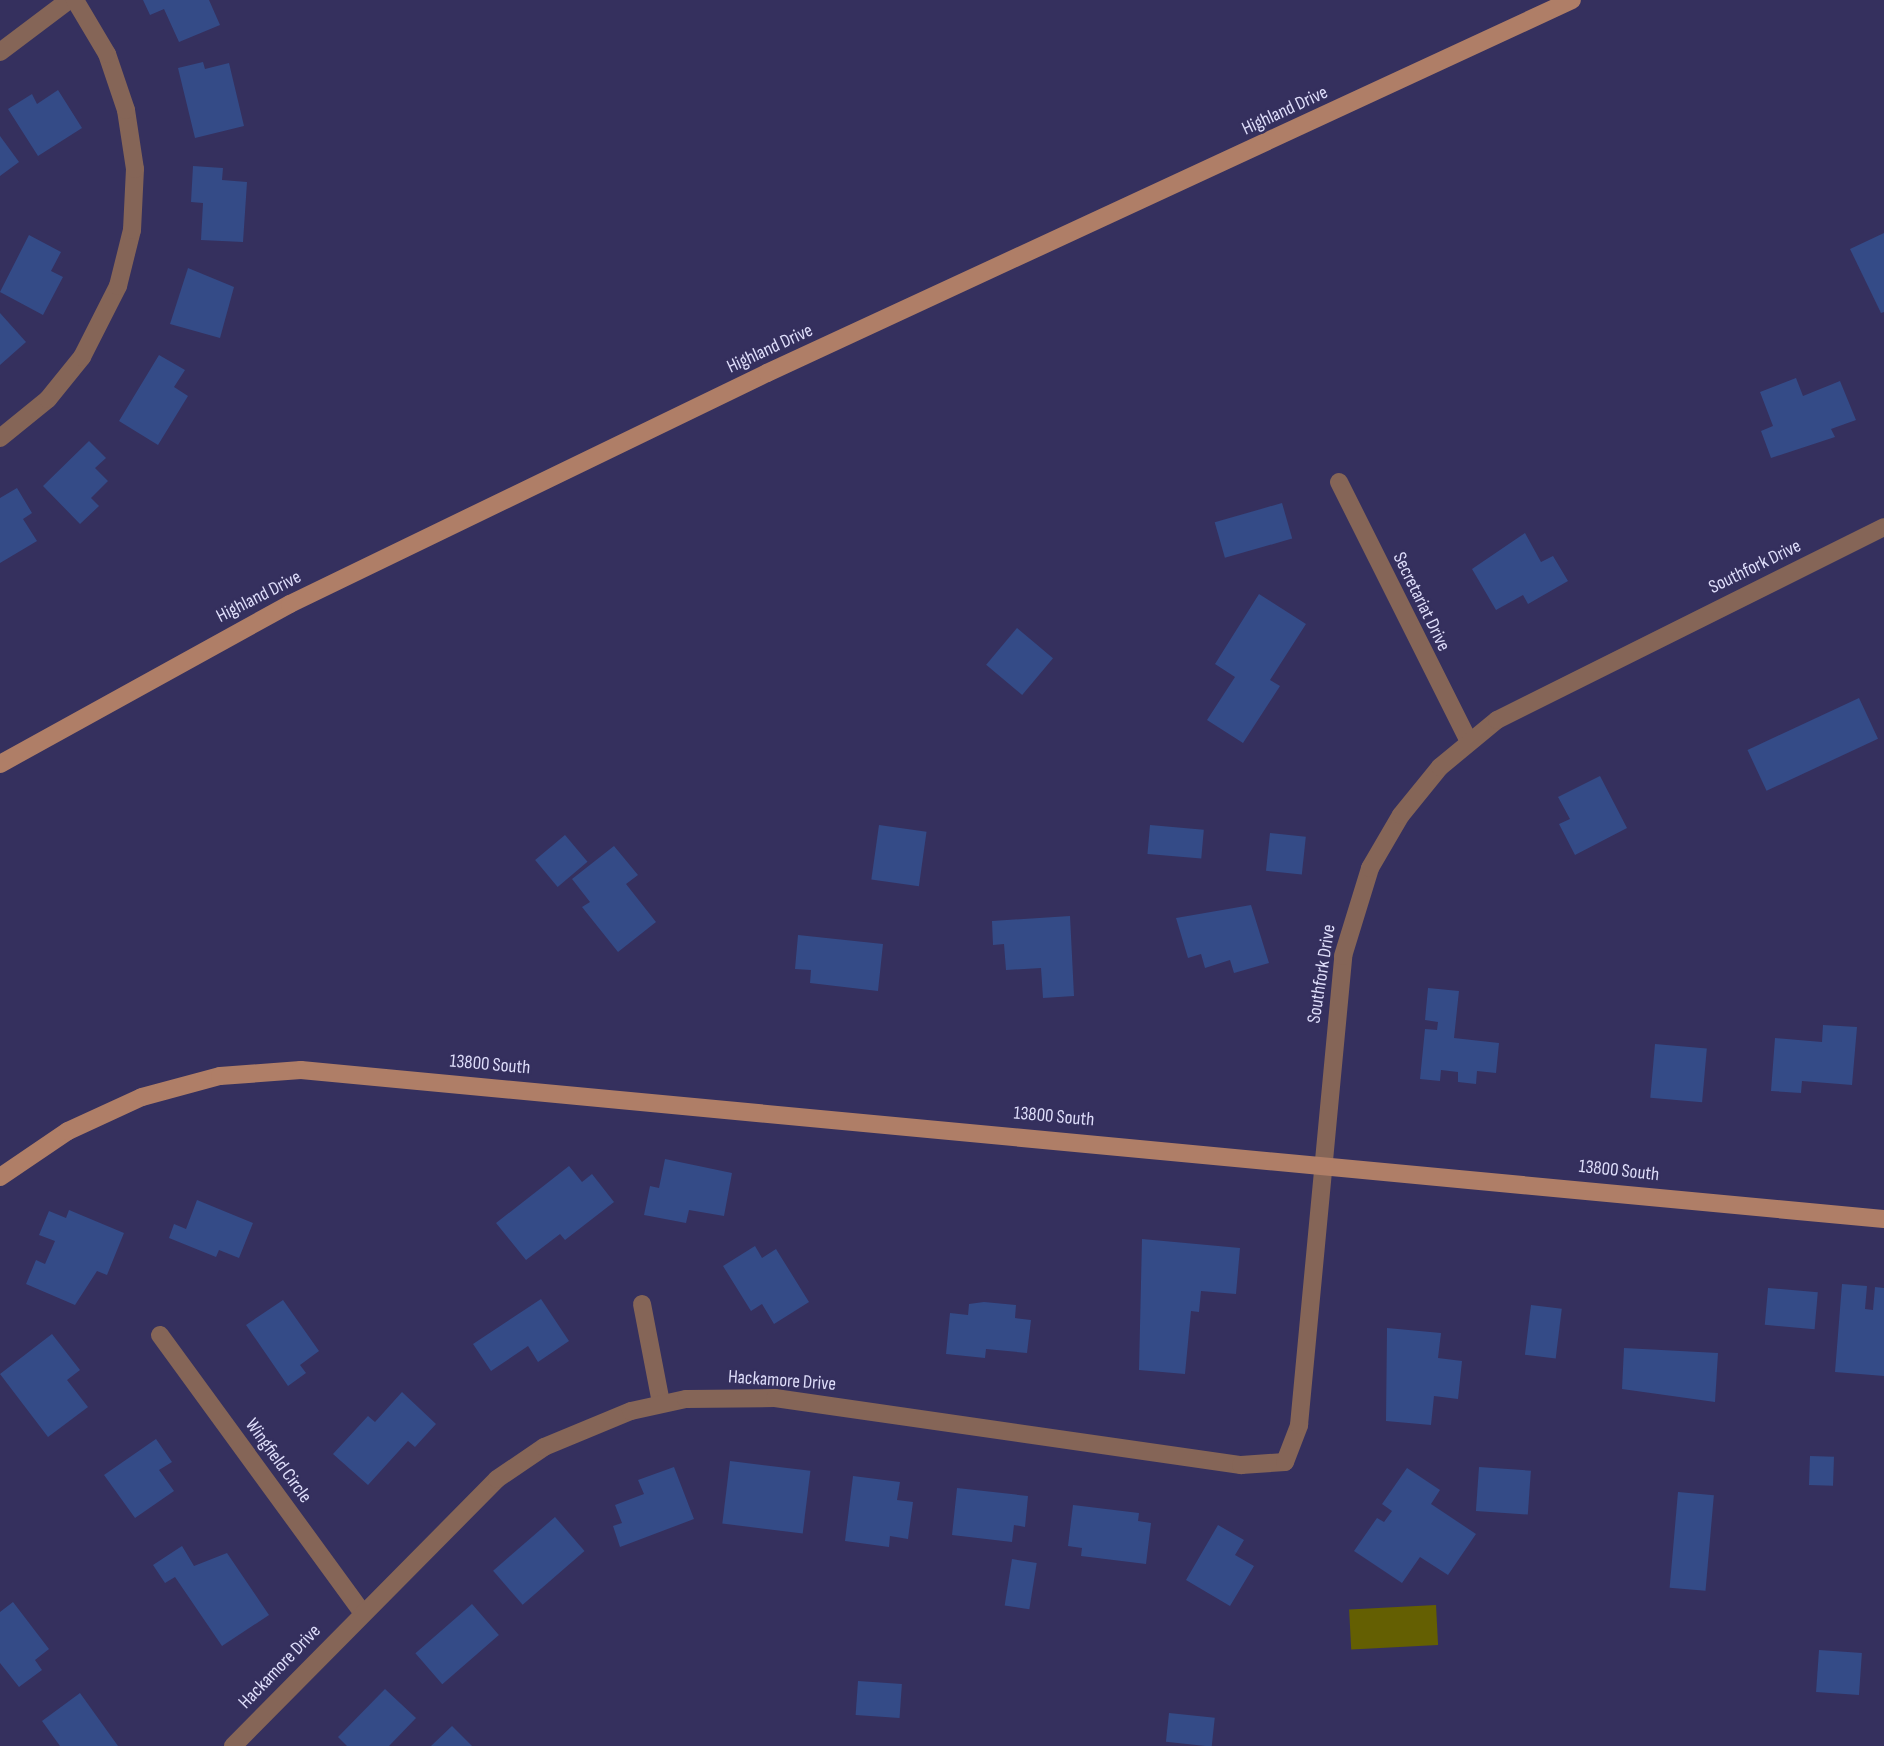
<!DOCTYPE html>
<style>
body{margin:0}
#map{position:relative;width:1884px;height:1746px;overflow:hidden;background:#35305e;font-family:"Sofia Sans Condensed",sans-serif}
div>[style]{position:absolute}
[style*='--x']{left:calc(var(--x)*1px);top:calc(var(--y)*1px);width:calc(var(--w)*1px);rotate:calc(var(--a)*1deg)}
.green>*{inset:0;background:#645f02;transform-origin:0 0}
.building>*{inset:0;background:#344b87;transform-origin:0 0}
.minor>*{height:18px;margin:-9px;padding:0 9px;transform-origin:9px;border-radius:9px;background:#856557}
.secondary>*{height:18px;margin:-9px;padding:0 9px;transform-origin:9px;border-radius:9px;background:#af7e67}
span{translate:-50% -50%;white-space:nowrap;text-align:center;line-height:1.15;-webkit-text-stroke:5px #35305e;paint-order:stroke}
.street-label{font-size:19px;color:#deddfa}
</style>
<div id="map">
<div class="green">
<i style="left:1436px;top:1605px;width:40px;height:87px;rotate:87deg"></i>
</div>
<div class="building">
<i style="clip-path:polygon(143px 0,209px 0,220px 25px,179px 42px,164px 9px,150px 15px)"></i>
<i style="clip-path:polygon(203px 62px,205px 69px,229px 63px,244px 126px,195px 138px,178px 68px)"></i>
<i style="clip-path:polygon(58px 90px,82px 128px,38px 156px,8px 109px,32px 94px,37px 104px)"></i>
<i style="clip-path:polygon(0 136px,19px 162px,0 176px)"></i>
<i style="clip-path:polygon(193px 166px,223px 168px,222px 180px,247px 182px,243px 242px,201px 240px,203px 203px,191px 202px)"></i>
<i style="clip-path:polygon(1884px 233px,1884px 312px,1881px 313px,1850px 249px)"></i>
<i style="clip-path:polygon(29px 235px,61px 252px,51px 271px,63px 277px,43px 315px,0 292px)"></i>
<i style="clip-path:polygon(188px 268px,234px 287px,220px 338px,170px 324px)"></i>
<i style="clip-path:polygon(0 313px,26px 342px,0 365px)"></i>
<i style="clip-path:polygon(159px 355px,185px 370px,174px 387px,188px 396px,158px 445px,119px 421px)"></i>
<i style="clip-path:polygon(1796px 378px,1803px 396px,1840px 381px,1856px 420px,1831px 429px,1835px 437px,1771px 458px,1761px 431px,1773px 426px,1760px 392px)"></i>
<i style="clip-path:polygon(89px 441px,106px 458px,95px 468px,108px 481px,91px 498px,99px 506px,80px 524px,43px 486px)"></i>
<i style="clip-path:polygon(17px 488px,32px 513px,23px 519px,37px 541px,0 563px,0 498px)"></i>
<i style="left:1282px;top:503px;width:37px;height:70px;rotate:74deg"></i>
<i style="clip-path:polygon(1525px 533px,1541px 562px,1553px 556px,1568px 581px,1528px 604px,1523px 595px,1496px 610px,1472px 569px)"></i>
<i style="clip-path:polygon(1259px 594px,1306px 624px,1270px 680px,1280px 686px,1243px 743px,1207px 720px,1235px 677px,1215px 664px)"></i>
<i style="left:1017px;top:628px;width:47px;height:48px;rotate:40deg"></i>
<i style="left:1859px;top:698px;width:45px;height:123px;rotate:65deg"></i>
<i style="clip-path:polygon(1600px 776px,1627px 828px,1575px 855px,1559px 824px,1570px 819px,1558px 797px)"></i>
<i style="left:879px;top:825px;width:48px;height:55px;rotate:8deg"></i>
<i style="left:1150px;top:825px;width:54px;height:29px;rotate:5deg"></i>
<i style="left:1270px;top:833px;width:36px;height:38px;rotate:6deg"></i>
<i style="left:565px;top:835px;width:35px;height:39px;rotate:50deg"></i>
<i style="clip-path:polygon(614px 846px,638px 875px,626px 884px,656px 922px,618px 952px,582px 907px,590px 902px,572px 879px)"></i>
<i style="clip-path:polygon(1251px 905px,1269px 963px,1234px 973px,1230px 960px,1205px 968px,1201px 954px,1188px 958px,1176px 918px)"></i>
<i style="clip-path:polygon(1070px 916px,1074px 996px,1043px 998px,1041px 968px,1006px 970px,1004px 944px,993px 945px,992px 921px)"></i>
<i style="clip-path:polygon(798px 935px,883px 944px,878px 991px,810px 983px,811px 970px,795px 969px)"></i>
<i style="clip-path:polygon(1428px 988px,1459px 991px,1454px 1038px,1499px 1043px,1496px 1073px,1477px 1071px,1476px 1084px,1458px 1082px,1458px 1072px,1441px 1070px,1440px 1081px,1420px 1079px,1425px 1029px,1437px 1030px,1438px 1022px,1425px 1020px)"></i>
<i style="clip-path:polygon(1823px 1025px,1857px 1027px,1852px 1085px,1802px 1081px,1801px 1093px,1771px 1091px,1775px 1038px,1822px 1042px)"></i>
<i style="left:1655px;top:1044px;width:52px;height:54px;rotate:5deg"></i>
<i style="clip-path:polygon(665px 1159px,732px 1173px,724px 1216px,689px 1210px,686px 1223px,644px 1215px,650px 1186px,659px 1188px)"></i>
<i style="clip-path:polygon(569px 1166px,582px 1182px,592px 1174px,614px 1202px,565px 1240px,560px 1234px,526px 1260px,496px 1223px)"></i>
<i style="clip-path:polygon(197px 1200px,253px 1223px,239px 1258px,219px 1250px,216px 1257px,169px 1238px,174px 1224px,186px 1229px)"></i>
<i style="clip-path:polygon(69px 1210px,124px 1233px,107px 1275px,97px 1271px,75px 1305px,26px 1284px,36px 1260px,45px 1264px,55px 1241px,39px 1235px,49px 1211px,66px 1218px)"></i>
<i style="clip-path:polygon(1142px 1239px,1240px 1248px,1236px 1294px,1201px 1291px,1199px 1312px,1191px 1311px,1185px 1374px,1139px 1370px)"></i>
<i style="clip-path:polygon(755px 1246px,762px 1258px,776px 1249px,809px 1302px,774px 1324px,762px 1304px,751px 1311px,723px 1266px)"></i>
<i style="clip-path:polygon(1842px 1284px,1867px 1286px,1865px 1309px,1873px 1310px,1875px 1287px,1884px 1288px,1884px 1376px,1835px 1372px)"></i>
<i style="left:1768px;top:1288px;width:50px;height:37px;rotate:5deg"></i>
<i style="clip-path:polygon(541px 1299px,569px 1341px,538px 1362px,528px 1346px,491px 1371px,473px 1344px)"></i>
<i style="clip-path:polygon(283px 1300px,319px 1351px,300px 1365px,306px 1373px,288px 1386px,246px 1325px)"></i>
<i style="clip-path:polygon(984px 1302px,1016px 1305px,1015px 1318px,1031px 1320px,1027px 1353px,986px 1349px,985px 1358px,946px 1354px,950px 1313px,968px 1315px,969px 1304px)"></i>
<i style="left:1531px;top:1305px;width:31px;height:50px;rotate:7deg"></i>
<i style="clip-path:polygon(1387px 1328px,1441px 1333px,1438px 1358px,1462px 1361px,1458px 1399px,1434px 1396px,1431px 1425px,1386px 1421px)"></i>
<i style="clip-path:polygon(52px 1334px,80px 1370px,67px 1380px,88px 1407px,48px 1437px,0 1374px)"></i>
<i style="clip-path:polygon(1624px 1348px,1718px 1353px,1715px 1402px,1622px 1389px)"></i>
<i style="clip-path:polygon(402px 1392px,436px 1424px,415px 1447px,408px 1441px,368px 1485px,333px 1454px,368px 1416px,375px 1422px)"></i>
<i style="clip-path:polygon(156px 1439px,172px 1462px,159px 1470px,174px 1491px,135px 1518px,104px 1475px)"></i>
<i style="left:1810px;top:1456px;width:24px;height:29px;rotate:2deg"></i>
<i style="left:730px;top:1461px;width:81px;height:63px;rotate:7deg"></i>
<i style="clip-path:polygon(674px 1467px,694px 1519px,620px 1547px,613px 1526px,622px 1523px,615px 1505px,644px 1494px,638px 1480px)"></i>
<i style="left:1479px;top:1467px;width:52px;height:44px;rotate:4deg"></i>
<i style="clip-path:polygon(1407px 1468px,1440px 1490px,1431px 1504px,1476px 1534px,1448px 1575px,1420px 1557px,1402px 1583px,1354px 1551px,1377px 1518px,1384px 1522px,1392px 1511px,1382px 1504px)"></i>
<i style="clip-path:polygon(853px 1476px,900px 1482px,897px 1500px,913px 1502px,908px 1539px,890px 1536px,889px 1547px,845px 1541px)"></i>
<i style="clip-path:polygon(957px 1488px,1028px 1496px,1025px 1527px,1014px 1525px,1012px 1542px,952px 1535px)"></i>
<i style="left:1678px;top:1492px;width:36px;height:96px;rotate:5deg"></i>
<i style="clip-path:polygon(1073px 1505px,1139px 1513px,1138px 1521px,1151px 1523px,1146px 1564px,1081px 1556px,1082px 1548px,1068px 1546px)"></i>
<i style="left:555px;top:1517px;width:45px;height:82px;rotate:49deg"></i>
<i style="clip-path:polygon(1218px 1525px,1244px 1540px,1235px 1555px,1254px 1566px,1230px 1606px,1186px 1580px)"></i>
<i style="clip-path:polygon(182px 1546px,194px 1566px,227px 1553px,269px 1615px,222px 1646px,175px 1577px,165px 1583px,153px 1565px)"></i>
<i style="left:1012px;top:1559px;width:25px;height:47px;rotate:9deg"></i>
<i style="clip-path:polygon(13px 1602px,49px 1649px,35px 1660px,42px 1670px,19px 1687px,0 1663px,0 1612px)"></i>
<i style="left:472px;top:1604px;width:41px;height:75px;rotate:49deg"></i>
<i style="left:1819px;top:1650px;width:43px;height:42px;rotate:4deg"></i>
<i style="left:858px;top:1681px;width:44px;height:34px;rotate:4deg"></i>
<i style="clip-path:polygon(385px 1689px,416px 1718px,389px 1746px,347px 1746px,338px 1737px)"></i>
<i style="clip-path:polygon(80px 1693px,118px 1746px,60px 1746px,42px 1721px)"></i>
<i style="left:1169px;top:1713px;width:46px;height:29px;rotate:6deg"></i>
<i style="clip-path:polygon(452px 1726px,472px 1746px,431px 1746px)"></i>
</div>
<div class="minor">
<i style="--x:0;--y:52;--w:86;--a:-37"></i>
<i style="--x:0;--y:438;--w:62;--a:-39.1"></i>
<i style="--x:48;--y:399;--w:54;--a:-51"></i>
<i style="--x:82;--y:357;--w:80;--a:-63.1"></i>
<i style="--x:118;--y:286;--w:58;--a:-76"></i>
<i style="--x:132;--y:230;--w:61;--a:-87.2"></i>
<i style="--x:135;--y:169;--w:60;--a:-98.7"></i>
<i style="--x:126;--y:110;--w:59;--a:-108.7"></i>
<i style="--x:107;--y:54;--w:63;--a:-120.7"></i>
<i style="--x:1339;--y:482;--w:288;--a:63.4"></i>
<i style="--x:642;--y:1304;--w:101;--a:79.1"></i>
<i style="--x:160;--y:1335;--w:344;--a:53.9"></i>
<i style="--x:233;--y:1746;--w:375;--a:-45.3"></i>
<i style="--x:497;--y:1479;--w:57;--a:-34.2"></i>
<i style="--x:544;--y:1447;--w:94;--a:-22.5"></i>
<i style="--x:631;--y:1411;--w:56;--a:-12.3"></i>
<i style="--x:686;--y:1399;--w:89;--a:-0.6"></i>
<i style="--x:775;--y:1398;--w:471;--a:8.2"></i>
<i style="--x:1241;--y:1465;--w:44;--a:-3.9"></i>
<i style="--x:1285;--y:1462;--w:40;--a:-69"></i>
<i style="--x:1299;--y:1425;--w:471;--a:-84.6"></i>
<i style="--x:1343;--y:956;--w:92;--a:-72.9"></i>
<i style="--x:1370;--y:868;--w:61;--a:-59.7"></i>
<i style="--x:1401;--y:815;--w:62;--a:-50.9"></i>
<i style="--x:1440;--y:767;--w:74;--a:-39.5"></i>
<i style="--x:1497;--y:720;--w:432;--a:-26.5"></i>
</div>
<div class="secondary">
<i style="--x:0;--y:764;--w:331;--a:-28.9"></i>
<i style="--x:290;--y:604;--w:530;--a:-25.84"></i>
<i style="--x:767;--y:373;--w:887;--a:-24.86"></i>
<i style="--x:0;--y:1177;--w:82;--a:-34.1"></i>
<i style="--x:68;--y:1131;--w:81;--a:-24.7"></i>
<i style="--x:142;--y:1097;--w:81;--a:-15.1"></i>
<i style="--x:220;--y:1076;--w:81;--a:-4.2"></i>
<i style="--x:301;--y:1070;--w:1590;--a:5.38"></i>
</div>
<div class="street-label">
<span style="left:1285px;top:111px;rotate:-25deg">Highland Drive</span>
<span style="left:770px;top:349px;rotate:-25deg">Highland Drive</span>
<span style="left:1755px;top:567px;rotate:-26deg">Southfork Drive</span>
<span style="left:259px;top:597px;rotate:-27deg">Highland Drive</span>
<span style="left:1421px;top:602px;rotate:64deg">Secretariat Drive</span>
<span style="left:1322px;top:974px;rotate:-81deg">Southfork Drive</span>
<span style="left:490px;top:1065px;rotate:5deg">13800 South</span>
<span style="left:1054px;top:1117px;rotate:5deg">13800 South</span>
<span style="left:1619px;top:1171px;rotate:6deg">13800 South</span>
<span style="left:782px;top:1381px;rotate:4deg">Hackamore Drive</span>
<span style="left:278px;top:1461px;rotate:54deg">Wingfield Circle</span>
<span style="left:280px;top:1667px;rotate:-46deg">Hackamore Drive</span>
</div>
</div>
